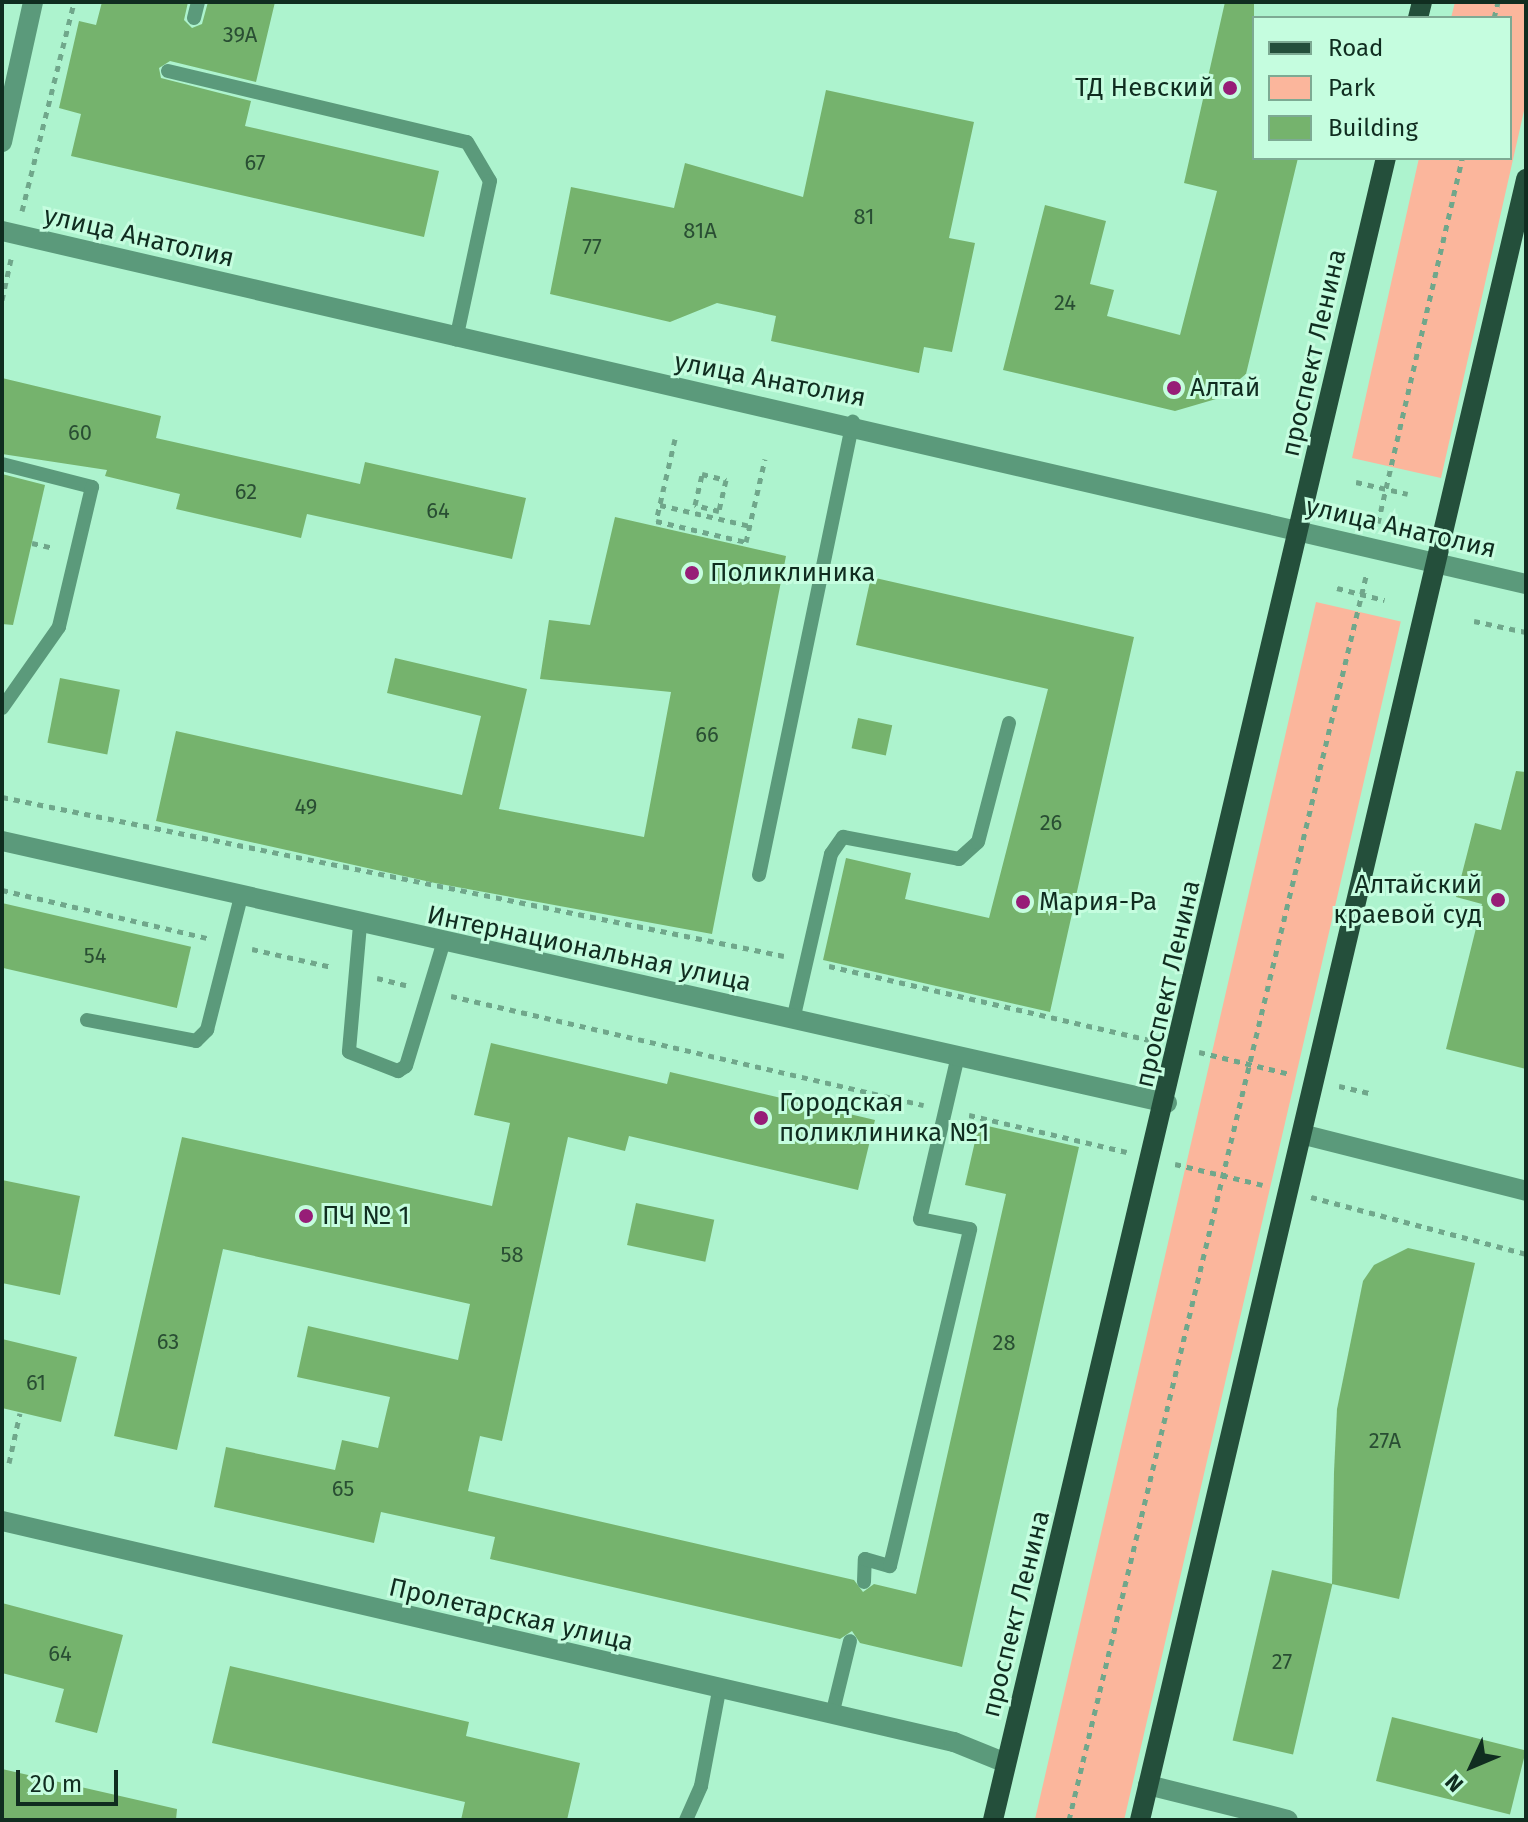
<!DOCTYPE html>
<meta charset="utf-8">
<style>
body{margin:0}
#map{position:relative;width:1528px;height:1822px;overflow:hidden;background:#adf3ce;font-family:"Fira Sans",sans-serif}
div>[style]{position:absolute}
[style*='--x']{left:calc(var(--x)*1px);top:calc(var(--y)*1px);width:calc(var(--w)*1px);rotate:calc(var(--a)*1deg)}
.green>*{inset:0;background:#fbb69c;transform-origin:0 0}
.building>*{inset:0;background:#75b36d;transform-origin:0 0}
.path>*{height:5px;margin-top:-2.5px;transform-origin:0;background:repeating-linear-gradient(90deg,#70a78b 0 6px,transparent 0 12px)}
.lane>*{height:14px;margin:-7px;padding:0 7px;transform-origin:7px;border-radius:7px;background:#5b9a7b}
.street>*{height:20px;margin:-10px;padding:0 10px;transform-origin:10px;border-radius:10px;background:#5b9a7b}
.primary>*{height:20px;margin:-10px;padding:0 10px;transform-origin:10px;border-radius:10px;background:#244f3b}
.dots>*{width:22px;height:22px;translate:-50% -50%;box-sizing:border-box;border:4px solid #c5fddf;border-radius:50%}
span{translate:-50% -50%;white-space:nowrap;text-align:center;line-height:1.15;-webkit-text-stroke:6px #c5fddf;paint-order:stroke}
.number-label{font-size:22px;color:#294e33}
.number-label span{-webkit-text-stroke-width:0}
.poi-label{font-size:26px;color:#102d20}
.right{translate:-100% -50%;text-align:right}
.left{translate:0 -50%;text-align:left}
.street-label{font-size:26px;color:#102d20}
.frame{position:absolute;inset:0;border:4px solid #102d20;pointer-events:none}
.legend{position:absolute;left:1252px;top:16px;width:260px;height:144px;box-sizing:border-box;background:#c5fddf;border:2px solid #7daa93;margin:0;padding:10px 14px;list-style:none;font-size:24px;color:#102d20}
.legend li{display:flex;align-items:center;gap:16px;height:40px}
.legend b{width:40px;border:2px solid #7daa93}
.north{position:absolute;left:1432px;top:1726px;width:80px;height:80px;-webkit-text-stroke:6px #c5fddf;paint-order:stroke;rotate:226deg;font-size:22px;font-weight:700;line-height:32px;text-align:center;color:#102d20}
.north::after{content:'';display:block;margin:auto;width:28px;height:36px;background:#102d20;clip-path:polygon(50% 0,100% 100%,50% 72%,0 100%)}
.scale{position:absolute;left:16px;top:1770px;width:102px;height:36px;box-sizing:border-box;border:4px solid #102d20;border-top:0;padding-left:10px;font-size:24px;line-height:28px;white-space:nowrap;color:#102d20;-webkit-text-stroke:6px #c5fddf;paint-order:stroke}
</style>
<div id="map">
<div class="green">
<i style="clip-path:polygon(1455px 2px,1526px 2px,1526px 102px,1441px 478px,1352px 458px,1419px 158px,1510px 158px,1510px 18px,1451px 18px)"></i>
<i style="left:1316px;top:602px;width:87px;height:1252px;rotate:13deg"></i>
</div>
<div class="building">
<i style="clip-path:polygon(102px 2px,188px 2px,184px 20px,192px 28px,202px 24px,208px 2px,275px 2px,256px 82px,170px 61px,159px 68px,161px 78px,251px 101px,245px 126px,439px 171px,424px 237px,71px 156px,81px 114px,59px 108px,79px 21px,96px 25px)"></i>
<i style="clip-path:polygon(1225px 2px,1254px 2px,1254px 158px,1298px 158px,1246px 374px,1216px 399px,1175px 411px,1003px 370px,1045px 205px,1106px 221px,1090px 284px,1114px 290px,1107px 316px,1180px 335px,1217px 191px,1184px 183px)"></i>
<i style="clip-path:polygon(826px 90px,974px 122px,949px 238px,975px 243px,952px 352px,924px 347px,919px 373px,771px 341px,776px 316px,717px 303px,670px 322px,550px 294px,571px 187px,674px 208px,685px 163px,803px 197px)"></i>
<i style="clip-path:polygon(2px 378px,161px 416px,156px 438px,360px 484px,365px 462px,526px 498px,512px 559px,307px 514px,301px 538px,176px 509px,180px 494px,105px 476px,107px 470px,2px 454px)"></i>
<i style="clip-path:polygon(2px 474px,45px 485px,13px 625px,2px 624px)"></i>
<i style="clip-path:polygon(615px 517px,786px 556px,712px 934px,435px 883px,156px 821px,176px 731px,462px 795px,481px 716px,387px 693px,395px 658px,527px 689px,499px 809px,644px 837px,671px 692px,540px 679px,549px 620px,590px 625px)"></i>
<i style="clip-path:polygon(871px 577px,1134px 637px,1050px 1012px,823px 960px,846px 858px,911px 873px,905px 899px,989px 918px,1048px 689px,856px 645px)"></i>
<i style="left:60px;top:678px;width:61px;height:66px;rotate:11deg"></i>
<i style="left:858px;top:718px;width:35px;height:31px;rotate:12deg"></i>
<i style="clip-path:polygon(1516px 771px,1526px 772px,1526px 1069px,1446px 1049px,1482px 904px,1456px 897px,1475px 823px,1501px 830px)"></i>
<i style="left:2px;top:903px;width:194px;height:63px;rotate:13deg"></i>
<i style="clip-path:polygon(491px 1043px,667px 1084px,670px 1072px,875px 1120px,858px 1190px,629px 1136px,625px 1151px,568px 1137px,502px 1441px,480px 1436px,468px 1491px,854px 1580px,863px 1592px,874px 1584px,916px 1594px,1006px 1194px,965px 1185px,979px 1124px,1079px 1147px,962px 1667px,860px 1643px,852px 1631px,840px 1639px,490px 1559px,495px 1537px,381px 1512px,374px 1543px,214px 1507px,226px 1447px,335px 1470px,342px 1440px,378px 1448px,390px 1397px,297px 1377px,308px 1326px,458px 1360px,470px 1304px,223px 1249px,177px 1450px,114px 1436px,182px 1137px,492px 1206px,510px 1123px,474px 1115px)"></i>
<i style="clip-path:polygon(2px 1180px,80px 1196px,60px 1295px,2px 1283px)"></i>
<i style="left:636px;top:1203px;width:80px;height:43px;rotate:12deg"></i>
<i style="clip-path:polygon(1408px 1248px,1475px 1263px,1399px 1599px,1332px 1584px,1334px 1472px,1337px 1409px,1363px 1281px,1374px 1265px)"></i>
<i style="clip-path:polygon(2px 1339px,77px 1357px,61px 1422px,2px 1408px)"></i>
<i style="left:1272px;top:1570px;width:62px;height:175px;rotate:13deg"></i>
<i style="clip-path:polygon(2px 1603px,123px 1635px,97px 1733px,55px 1722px,64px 1689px,2px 1673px)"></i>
<i style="clip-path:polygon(230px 1666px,469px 1722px,466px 1736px,580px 1763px,567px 1820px,461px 1820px,465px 1802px,212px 1743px)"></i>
<i style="left:1392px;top:1717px;width:138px;height:66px;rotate:14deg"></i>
<i style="clip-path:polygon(2px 1769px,177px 1809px,176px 1820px,2px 1820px)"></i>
</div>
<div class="path">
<i style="--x:1494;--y:18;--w:16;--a:-76"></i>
<i style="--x:22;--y:211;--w:215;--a:-76"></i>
<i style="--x:2;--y:300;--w:42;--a:-77.6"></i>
<i style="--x:675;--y:439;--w:84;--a:103"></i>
<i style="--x:656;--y:521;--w:92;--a:13.1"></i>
<i style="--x:746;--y:542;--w:85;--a:-77.1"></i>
<i style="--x:702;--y:474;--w:25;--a:14"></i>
<i style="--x:726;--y:480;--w:32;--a:103"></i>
<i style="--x:719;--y:511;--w:25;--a:-166"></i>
<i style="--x:695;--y:505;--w:32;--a:-77"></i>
<i style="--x:1356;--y:482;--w:53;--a:13"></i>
<i style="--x:660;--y:505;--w:92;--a:13.1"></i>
<i style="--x:1378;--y:523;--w:375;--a:-77"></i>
<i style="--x:32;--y:543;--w:23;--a:13"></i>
<i style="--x:1337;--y:588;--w:49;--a:14.3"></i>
<i style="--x:1474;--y:621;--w:53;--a:11.9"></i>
<i style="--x:2;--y:797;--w:798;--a:11.49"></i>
<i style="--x:2;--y:890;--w:211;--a:13.2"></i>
<i style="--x:252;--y:949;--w:82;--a:12.7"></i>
<i style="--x:829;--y:966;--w:329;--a:13"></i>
<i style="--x:377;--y:978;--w:30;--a:14"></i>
<i style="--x:451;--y:996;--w:485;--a:13"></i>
<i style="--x:1199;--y:1052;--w:94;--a:13.6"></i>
<i style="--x:1339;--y:1086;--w:31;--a:13"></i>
<i style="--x:969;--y:1115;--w:162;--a:13.2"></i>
<i style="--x:1175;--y:1164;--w:90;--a:13.4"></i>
<i style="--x:1311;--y:1197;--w:222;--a:14.8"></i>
<i style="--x:9;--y:1463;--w:51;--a:-77.6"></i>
<i style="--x:1069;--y:1820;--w:1283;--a:-76.57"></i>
</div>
<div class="lane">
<i style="--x:194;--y:18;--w:16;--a:-76"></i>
<i style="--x:168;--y:71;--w:307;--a:13.4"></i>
<i style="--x:467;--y:142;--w:45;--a:59.5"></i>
<i style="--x:490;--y:181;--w:162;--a:102.1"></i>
<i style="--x:2;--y:464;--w:93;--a:14.3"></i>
<i style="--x:92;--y:487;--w:144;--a:103.3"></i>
<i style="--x:59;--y:627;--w:99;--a:125.1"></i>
<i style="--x:759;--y:875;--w:463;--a:-78.3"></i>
<i style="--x:360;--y:925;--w:127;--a:95"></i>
<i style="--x:349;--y:1052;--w:53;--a:21.2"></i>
<i style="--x:398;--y:1071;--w:9;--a:-32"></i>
<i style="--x:406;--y:1066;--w:127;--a:-73.1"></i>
<i style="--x:87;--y:1020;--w:111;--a:10.9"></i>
<i style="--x:196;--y:1041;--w:16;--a:-45"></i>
<i style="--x:207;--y:1030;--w:137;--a:-75.7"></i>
<i style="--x:793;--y:1020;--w:170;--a:-77.1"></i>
<i style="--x:831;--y:854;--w:21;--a:-55"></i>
<i style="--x:843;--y:837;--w:118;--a:10.7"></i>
<i style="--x:959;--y:859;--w:25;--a:-42"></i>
<i style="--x:978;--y:842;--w:123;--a:-75.4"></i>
<i style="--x:864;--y:1582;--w:23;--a:-88"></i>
<i style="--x:865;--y:1559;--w:26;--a:16"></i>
<i style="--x:890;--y:1566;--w:346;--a:-76.6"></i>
<i style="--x:970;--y:1229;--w:51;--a:-168.7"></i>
<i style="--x:920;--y:1219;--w:167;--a:-76.9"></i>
<i style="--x:832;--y:1715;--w:76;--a:-76.3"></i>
<i style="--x:686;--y:1820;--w:37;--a:-66"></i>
<i style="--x:701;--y:1786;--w:97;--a:-79.3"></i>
</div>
<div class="street">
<i style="--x:2;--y:142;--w:143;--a:-77.5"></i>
<i style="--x:2;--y:231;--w:1564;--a:13.04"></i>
<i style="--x:2;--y:841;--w:1194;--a:12.67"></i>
<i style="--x:1305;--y:1135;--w:228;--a:14.2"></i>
<i style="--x:2;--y:1521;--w:977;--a:13.07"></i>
<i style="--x:954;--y:1742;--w:56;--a:22"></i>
<i style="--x:1148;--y:1785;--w:144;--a:14"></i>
</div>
<div class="primary">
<i style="--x:1418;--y:18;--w:16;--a:-76"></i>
<i style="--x:993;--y:1820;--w:1708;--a:-76.7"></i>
<i style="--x:1140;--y:1820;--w:1686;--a:-76.76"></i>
</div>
<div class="dots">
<i style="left:1230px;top:88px;background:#971d77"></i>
<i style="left:1174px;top:388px;background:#971d77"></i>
<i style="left:692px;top:573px;background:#971d77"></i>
<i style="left:1498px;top:900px;background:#971d77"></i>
<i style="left:1023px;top:902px;background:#971d77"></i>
<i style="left:761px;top:1118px;background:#971d77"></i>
<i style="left:306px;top:1216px;background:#971d77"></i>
</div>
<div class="number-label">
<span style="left:240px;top:35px">39А</span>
<span style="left:255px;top:163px">67</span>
<span style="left:864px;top:217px">81</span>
<span style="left:700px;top:231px">81А</span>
<span style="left:592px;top:247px">77</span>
<span style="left:1065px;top:303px">24</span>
<span style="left:80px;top:433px">60</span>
<span style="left:246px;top:492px">62</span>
<span style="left:438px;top:511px">64</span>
<span style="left:707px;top:735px">66</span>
<span style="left:306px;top:807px">49</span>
<span style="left:1051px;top:823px">26</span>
<span style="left:95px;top:956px">54</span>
<span style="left:512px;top:1255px">58</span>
<span style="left:168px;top:1342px">63</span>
<span style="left:1004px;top:1343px">28</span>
<span style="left:36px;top:1383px">61</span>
<span style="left:1385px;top:1441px">27А</span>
<span style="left:343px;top:1489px">65</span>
<span style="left:60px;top:1654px">64</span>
<span style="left:1282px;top:1662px">27</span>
</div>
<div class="poi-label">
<span class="right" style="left:1214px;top:88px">ТД Невский</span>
<span class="left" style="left:1190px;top:388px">Алтай</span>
<span class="left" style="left:710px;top:573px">Поликлиника</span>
<span class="right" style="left:1482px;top:900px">Алтайский<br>краевой суд</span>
<span class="left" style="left:1039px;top:902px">Мария-Ра</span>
<span class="left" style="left:779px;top:1118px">Городская<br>поликлиника №1</span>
<span class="left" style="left:322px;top:1216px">ПЧ № 1</span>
</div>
<div class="street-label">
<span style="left:139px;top:237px;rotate:13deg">улица Анатолия</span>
<span style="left:1314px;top:353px;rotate:-77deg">проспект Ленина</span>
<span style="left:770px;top:380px;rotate:11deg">улица Анатолия</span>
<span style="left:1401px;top:528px;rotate:13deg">улица Анатолия</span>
<span style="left:589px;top:949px;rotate:12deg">Интернациональная улица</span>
<span style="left:1168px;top:984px;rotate:-77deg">проспект Ленина</span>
<span style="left:1016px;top:1614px;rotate:-76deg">проспект Ленина</span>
<span style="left:511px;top:1615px;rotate:13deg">Пролетарская улица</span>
</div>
<div class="frame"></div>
<ul class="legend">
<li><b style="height:10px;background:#244f3b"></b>Road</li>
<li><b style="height:22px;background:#fbb69c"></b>Park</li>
<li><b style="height:22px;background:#75b36d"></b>Building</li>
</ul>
<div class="north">N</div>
<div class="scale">20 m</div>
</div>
